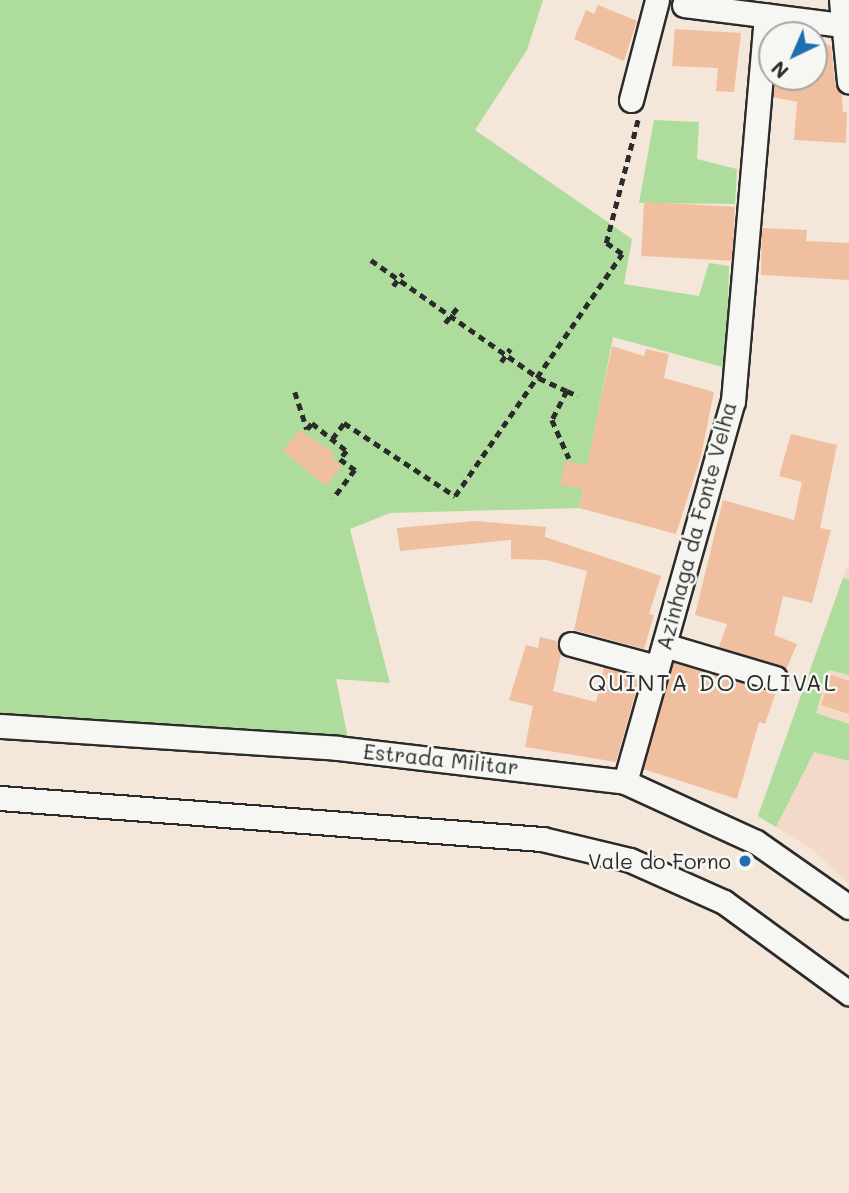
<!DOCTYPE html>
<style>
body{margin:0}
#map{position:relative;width:849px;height:1193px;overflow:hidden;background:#f4e6d9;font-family:Mali,sans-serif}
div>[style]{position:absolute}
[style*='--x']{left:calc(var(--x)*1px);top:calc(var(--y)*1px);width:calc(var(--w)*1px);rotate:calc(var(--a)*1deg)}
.built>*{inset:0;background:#f3dac8}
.green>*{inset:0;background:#addc9c}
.building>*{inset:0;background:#f0bfa0;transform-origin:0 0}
.path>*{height:4.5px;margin-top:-2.25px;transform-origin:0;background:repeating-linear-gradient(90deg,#2b2b2b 0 7px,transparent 0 12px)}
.roads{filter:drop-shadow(2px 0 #2b2b2b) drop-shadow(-2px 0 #2b2b2b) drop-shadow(0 2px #2b2b2b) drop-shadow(0 -2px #2b2b2b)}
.minor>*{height:23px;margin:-11.5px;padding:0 11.5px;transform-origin:11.5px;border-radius:11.5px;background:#f6f6f2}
.dots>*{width:19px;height:19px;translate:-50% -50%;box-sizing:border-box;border:4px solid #f6f6f2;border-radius:50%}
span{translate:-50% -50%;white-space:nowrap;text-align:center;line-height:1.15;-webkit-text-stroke:5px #f6f6f2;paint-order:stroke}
.street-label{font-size:21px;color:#2b2b2b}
.poi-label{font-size:21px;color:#2b2b2b}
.right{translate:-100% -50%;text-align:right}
.neighbourhood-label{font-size:23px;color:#2b2b2b;letter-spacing:2px}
.north{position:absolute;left:758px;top:21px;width:70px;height:70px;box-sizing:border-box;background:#f6f6f2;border:2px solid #a5a5a2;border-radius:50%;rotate:224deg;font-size:19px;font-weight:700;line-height:28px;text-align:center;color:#2b2b2b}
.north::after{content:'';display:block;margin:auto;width:24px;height:32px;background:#1f6fb2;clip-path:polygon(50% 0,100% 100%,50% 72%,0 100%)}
</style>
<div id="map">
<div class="built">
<i style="clip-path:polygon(849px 561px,849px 884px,810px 848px,758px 816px)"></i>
</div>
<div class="green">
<i style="clip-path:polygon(0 0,543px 0,527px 50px,475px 130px,632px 239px,624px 284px,699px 296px,709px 263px,729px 266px,726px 368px,613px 337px,579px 508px,390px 513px,350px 529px,390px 683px,336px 679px,348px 738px,0 715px)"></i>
<i style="clip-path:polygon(654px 120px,699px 122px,697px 159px,737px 169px,735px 204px,639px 203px)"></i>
<i style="clip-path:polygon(843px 578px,849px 579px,849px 675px,829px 670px,816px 713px,849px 724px,849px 761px,814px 752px,776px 827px,758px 816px)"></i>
</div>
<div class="building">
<i style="clip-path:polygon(598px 5px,637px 21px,624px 61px,574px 39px,586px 10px,594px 14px)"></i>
<i style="clip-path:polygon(675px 29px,741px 33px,734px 92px,716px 91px,718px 68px,672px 66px)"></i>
<i style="clip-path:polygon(814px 39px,831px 46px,835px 84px,842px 94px,843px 112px,847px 112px,846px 143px,794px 140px,797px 102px,773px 97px,775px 77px,814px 77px)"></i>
<i style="left:644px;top:202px;width:91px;height:54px;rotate:3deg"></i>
<i style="clip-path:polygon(762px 228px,807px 230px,806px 241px,849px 243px,849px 280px,761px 275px)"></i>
<i style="clip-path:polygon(612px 346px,644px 356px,646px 349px,669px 354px,664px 378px,714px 392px,701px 456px,676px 534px,579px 508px,583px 489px,560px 485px,565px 461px,587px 465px)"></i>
<i style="clip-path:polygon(299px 430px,335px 453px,331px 457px,342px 466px,326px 486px,283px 451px)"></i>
<i style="clip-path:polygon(791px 434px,837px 445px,820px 528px,831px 530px,812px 603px,783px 596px,774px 635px,797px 644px,786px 670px,719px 647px,727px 624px,695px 615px,723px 500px,794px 520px,802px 482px,779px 476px)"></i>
<i style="clip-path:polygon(475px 521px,546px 527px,545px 537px,661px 576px,649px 614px,654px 615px,644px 649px,648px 650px,574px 630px,587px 571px,546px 560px,511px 559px,511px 540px,400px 551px,397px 528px)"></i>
<i style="clip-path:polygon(540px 637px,557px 641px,561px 654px,553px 691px,596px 702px,604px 667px,640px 677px,616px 762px,525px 747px,533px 706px,509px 700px,526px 645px,538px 648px)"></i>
<i style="clip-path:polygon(673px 662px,776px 692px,765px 724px,759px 722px,737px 799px,643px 769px)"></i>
<i style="clip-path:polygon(831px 675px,849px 681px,849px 714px,821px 705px)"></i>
</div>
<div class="path">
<i style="--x:371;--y:260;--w:205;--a:35.1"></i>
<i style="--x:539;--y:378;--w:31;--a:25"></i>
<i style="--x:567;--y:391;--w:33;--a:117"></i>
<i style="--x:552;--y:420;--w:42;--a:65.9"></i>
<i style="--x:393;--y:286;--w:16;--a:-52"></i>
<i style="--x:445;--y:323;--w:19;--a:-51"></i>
<i style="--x:501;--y:362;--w:16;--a:-55"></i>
<i style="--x:567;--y:391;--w:12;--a:24"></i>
<i style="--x:295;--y:392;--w:39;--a:72"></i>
<i style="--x:307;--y:429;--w:8;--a:-50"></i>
<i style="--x:312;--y:423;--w:45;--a:38.7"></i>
<i style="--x:347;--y:451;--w:11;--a:131"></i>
<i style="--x:340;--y:459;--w:19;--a:36"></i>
<i style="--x:355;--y:470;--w:36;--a:127"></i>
<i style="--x:332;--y:439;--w:20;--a:-53"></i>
<i style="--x:344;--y:423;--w:133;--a:33.3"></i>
<i style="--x:455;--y:496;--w:294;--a:-55.4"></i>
<i style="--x:622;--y:254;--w:19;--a:-145"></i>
<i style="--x:606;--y:243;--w:128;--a:-75.5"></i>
</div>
<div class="roads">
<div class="minor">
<i style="--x:841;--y:0;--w:82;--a:84.4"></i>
<i style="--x:684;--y:5;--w:160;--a:7.2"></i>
<i style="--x:631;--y:100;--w:103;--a:-75.4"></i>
<i style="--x:571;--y:644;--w:89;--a:15"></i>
<i style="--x:664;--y:645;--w:116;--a:16.6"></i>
<i style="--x:0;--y:726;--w:338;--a:3.7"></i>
<i style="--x:337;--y:748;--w:290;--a:6.7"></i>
<i style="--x:625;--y:782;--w:144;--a:24.6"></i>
<i style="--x:756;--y:842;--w:113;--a:35"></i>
<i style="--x:625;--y:782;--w:396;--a:-74.2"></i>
<i style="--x:733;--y:401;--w:387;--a:-85.1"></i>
<i style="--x:0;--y:798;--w:544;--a:4.33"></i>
<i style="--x:542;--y:839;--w:90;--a:13.4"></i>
<i style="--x:630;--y:860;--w:103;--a:24.1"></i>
<i style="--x:724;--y:902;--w:155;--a:36.1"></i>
</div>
</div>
<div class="dots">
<i style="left:745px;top:861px;background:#1f6fb2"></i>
</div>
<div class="street-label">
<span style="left:696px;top:526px;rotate:-75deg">Azinhaga da Fonte Velha</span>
<span style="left:441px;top:759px;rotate:6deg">Estrada Militar</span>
</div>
<div class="poi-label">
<span class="right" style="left:731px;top:861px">Vale do Forno</span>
</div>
<div class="neighbourhood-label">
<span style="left:713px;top:682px">QUINTA DO OLIVAL</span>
</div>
<div class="north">N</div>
</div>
